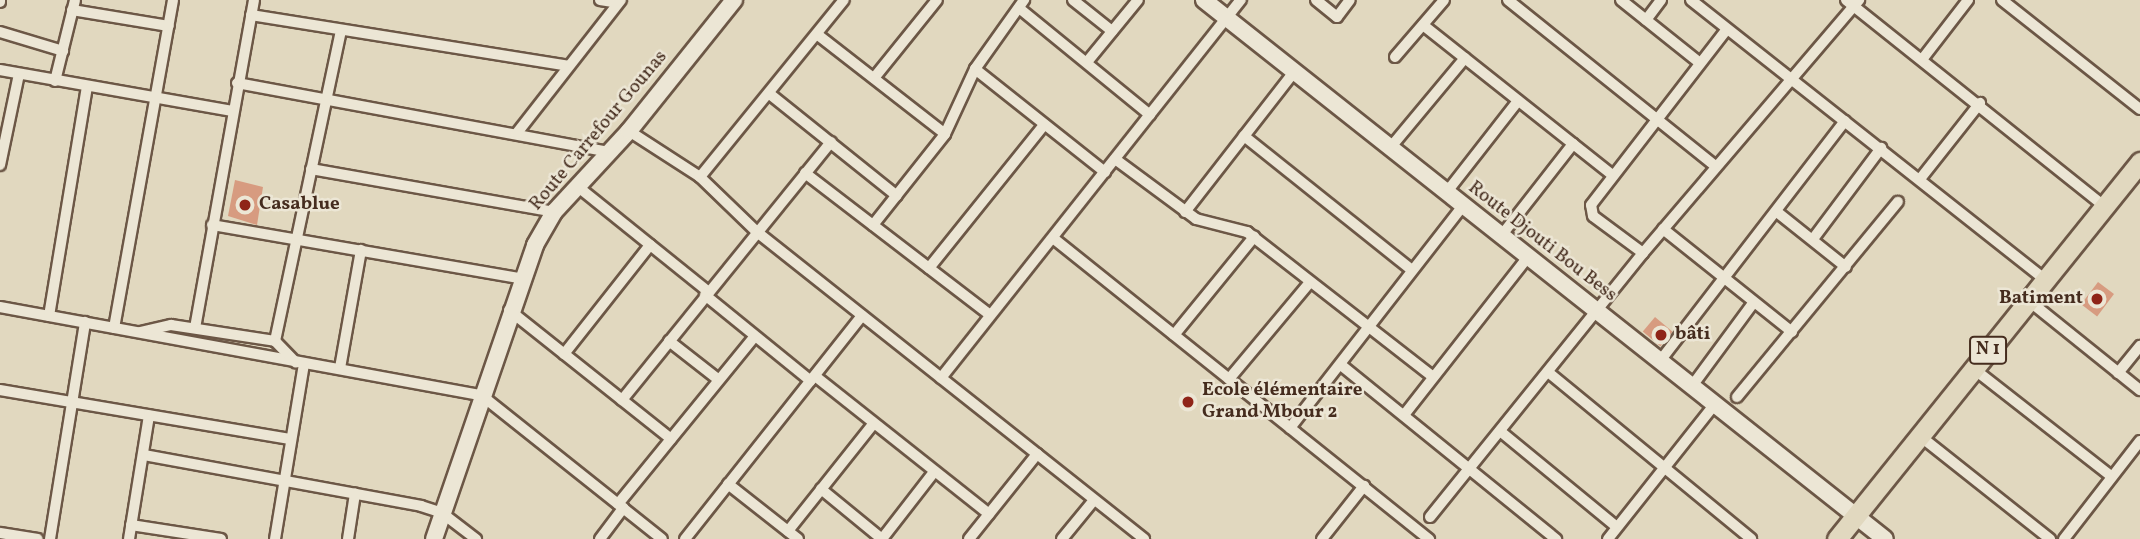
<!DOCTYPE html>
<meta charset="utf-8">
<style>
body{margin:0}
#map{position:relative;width:2140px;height:539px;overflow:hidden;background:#e1d8bf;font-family:Vollkorn,serif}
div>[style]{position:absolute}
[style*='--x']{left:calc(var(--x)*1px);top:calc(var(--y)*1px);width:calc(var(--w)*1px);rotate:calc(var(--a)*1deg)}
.building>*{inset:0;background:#d79b80;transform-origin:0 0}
.roads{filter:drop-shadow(2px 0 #6c5746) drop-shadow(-2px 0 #6c5746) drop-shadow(0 2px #6c5746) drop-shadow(0 -2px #6c5746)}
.street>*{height:10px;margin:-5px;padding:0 5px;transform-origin:5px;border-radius:5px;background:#ece6d5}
.secondary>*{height:16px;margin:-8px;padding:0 8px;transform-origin:8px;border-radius:8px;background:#ece6d5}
.highway>*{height:19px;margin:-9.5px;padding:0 9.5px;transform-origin:9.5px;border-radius:9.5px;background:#e1d8bf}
.dots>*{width:19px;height:19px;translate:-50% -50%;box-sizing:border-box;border:4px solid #ece6d5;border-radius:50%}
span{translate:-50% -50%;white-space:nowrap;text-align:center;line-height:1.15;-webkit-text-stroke:5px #ece6d5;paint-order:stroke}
.shield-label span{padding:2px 5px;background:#ece6d5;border:2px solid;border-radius:5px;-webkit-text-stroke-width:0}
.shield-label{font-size:18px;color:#452c1e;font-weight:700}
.street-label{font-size:19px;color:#452c1e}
.poi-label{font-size:19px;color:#452c1e;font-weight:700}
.left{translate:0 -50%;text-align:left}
.right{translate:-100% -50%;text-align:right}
</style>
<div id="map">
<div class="building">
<i style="clip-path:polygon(235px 180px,263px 187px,257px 225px,228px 216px)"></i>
<i style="left:2098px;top:282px;width:20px;height:28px;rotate:37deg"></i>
<i style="left:1655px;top:317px;width:23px;height:19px;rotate:40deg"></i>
</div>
<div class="roads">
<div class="street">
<i style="--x:600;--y:0;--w:18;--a:9"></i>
<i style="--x:1073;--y:0;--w:50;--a:38.5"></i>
<i style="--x:1316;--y:0;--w:27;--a:39"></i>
<i style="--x:1337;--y:17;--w:21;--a:-53"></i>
<i style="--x:1508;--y:0;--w:265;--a:38.7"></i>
<i style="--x:1621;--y:0;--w:101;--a:38.6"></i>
<i style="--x:1691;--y:0;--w:451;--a:38.3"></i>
<i style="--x:1846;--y:0;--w:330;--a:38.6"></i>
<i style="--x:2002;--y:0;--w:176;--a:38.3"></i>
<i style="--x:0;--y:2;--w:2;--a:-90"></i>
<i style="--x:1019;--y:8;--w:169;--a:39.2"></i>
<i style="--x:72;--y:10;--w:98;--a:9.4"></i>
<i style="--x:251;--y:15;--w:321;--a:9.1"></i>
<i style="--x:1646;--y:20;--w:25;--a:-53"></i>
<i style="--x:1423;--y:25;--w:241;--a:38.4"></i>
<i style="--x:0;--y:32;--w:66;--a:16.8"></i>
<i style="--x:818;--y:35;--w:161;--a:37.9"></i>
<i style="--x:1395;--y:57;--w:75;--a:-49.3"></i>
<i style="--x:1924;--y:57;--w:72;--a:-52.3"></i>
<i style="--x:1087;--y:62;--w:80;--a:-50.6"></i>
<i style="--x:975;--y:69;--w:166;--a:38.4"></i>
<i style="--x:0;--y:70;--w:236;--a:10"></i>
<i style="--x:874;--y:78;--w:100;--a:-51.1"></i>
<i style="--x:55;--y:81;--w:83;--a:-76.1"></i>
<i style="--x:237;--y:83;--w:378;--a:10.5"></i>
<i style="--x:771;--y:95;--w:161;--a:38.7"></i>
<i style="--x:629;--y:131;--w:85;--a:32.9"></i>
<i style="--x:700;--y:177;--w:79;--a:44"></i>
<i style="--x:757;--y:232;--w:494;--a:38.4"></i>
<i style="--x:517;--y:133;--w:169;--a:-52"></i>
<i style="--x:1244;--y:136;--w:215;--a:38.6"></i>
<i style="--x:1390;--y:148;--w:117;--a:-50.2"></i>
<i style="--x:1115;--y:159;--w:101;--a:36.5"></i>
<i style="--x:1196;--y:219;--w:53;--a:14.3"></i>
<i style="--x:1247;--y:232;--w:236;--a:37.9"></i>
<i style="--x:0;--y:165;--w:93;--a:-78.2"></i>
<i style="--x:311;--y:169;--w:247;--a:10"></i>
<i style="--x:805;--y:173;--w:233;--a:37.5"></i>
<i style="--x:700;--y:177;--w:228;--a:-50.9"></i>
<i style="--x:1920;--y:179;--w:97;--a:-51.7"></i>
<i style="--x:577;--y:186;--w:169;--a:38.8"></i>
<i style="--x:1446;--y:193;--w:117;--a:-52"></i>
<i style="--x:1185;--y:212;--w:177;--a:-52.1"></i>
<i style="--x:1777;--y:212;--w:88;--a:38.6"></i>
<i style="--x:212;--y:225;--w:312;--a:9.8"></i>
<i style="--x:873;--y:225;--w:116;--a:-51.6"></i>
<i style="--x:945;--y:134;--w:72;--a:-65.2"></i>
<i style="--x:975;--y:69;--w:85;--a:-54.6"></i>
<i style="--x:1663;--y:229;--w:165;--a:38.6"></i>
<i style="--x:1501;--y:236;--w:117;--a:-52"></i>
<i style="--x:1053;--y:238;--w:482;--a:38.7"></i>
<i style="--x:1813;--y:239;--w:114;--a:-53.2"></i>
<i style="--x:1643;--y:253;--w:62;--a:-143.5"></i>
<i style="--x:1593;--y:216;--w:11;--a:-100"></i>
<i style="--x:1591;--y:205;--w:222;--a:-52.3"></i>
<i style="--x:929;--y:268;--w:184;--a:-51.2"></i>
<i style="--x:705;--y:295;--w:136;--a:39.1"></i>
<i style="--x:2028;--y:300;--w:144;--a:38.8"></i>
<i style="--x:0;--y:307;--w:489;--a:10.4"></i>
<i style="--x:481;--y:395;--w:231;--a:38.5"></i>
<i style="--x:509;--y:310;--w:207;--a:38.5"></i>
<i style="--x:49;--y:316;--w:233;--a:-80.6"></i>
<i style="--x:114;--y:328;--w:333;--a:-79.8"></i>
<i style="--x:195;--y:328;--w:333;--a:-79.8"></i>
<i style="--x:140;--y:332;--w:32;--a:-13"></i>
<i style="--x:171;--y:325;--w:105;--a:8.7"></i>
<i style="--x:275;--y:341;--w:30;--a:46"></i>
<i style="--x:1174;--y:335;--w:127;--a:-50.8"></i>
<i style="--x:275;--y:341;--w:318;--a:-78"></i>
<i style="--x:669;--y:341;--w:63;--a:38"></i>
<i style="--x:564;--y:354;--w:139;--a:-51.7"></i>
<i style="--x:1660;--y:361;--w:303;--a:-52.4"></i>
<i style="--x:1341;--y:365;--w:277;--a:39"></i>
<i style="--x:340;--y:368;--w:120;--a:-79.9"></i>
<i style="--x:1974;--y:369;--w:174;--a:38"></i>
<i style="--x:1548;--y:372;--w:263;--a:39.4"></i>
<i style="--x:2118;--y:373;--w:35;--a:-51"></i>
<i style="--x:815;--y:376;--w:222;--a:38.4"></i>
<i style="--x:941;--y:378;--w:483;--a:-51.6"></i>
<i style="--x:1229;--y:379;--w:126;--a:-50.1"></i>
<i style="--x:1692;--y:386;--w:104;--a:-53.6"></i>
<i style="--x:0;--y:390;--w:294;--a:9.6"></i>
<i style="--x:1737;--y:397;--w:253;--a:-50.5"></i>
<i style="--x:622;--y:400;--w:332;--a:-51"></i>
<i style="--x:1404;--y:415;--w:201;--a:-51.9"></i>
<i style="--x:1290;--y:428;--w:281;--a:-52.1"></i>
<i style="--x:1500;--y:431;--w:151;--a:39.4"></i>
<i style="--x:1920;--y:436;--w:166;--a:38.4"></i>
<i style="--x:144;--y:455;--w:282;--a:10.4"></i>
<i style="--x:421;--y:506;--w:22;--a:18"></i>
<i style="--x:442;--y:513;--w:43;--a:37.4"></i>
<i style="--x:728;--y:484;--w:89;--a:38.2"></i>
<i style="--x:821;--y:489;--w:79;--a:39.3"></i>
<i style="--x:618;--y:504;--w:215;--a:-50.8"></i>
<i style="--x:1430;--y:517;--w:339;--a:-51.1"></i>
<i style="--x:1643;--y:253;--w:333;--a:-49.5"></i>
<i style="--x:131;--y:525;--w:91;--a:8.8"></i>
<i style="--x:788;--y:531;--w:137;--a:-51.5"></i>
<i style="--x:0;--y:533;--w:38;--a:9"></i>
<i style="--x:50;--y:539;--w:220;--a:-80.8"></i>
<i style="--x:129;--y:539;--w:125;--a:-80.8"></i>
<i style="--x:275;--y:539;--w:177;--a:-80.6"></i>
<i style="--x:348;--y:539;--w:46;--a:-81.2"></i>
<i style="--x:600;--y:539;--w:39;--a:-53"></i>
<i style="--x:685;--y:539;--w:285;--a:-51.6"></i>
<i style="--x:882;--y:539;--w:85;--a:-52.2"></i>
<i style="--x:969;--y:539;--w:109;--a:-51.3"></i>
<i style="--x:1062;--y:539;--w:50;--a:-50.6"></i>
<i style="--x:1322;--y:539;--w:68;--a:-51.6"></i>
<i style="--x:1608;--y:539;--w:172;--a:-51.6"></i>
<i style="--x:2064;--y:539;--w:124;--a:-52.2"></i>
</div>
<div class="secondary">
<i style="--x:1204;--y:0;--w:868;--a:38.36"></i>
<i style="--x:434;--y:539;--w:311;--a:-71"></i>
<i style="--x:535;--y:245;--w:38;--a:-60"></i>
<i style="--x:554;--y:212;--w:110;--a:-47.2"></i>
<i style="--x:629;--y:131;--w:168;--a:-51.3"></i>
</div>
<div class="highway">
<i style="--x:1837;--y:539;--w:484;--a:-51.2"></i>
</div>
</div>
<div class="dots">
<i style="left:245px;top:205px;background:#8f2418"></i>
<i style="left:2097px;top:299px;background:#8f2418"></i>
<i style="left:1661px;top:335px;background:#8f2418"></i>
<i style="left:1188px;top:402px;background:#8f2418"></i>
</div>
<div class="shield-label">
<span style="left:1988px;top:350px">N 1</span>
</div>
<div class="street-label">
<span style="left:599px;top:131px;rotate:-50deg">Route Carrefour Gounas</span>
<span style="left:1542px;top:242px;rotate:38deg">Route Djouti Bou Bess</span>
</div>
<div class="poi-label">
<span class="left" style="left:259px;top:205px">Casablue</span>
<span class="right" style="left:2083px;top:299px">Batiment</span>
<span class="left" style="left:1675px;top:335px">bâti</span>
<span class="left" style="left:1202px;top:402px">Ecole élémentaire<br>Grand Mbour 2</span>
</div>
</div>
